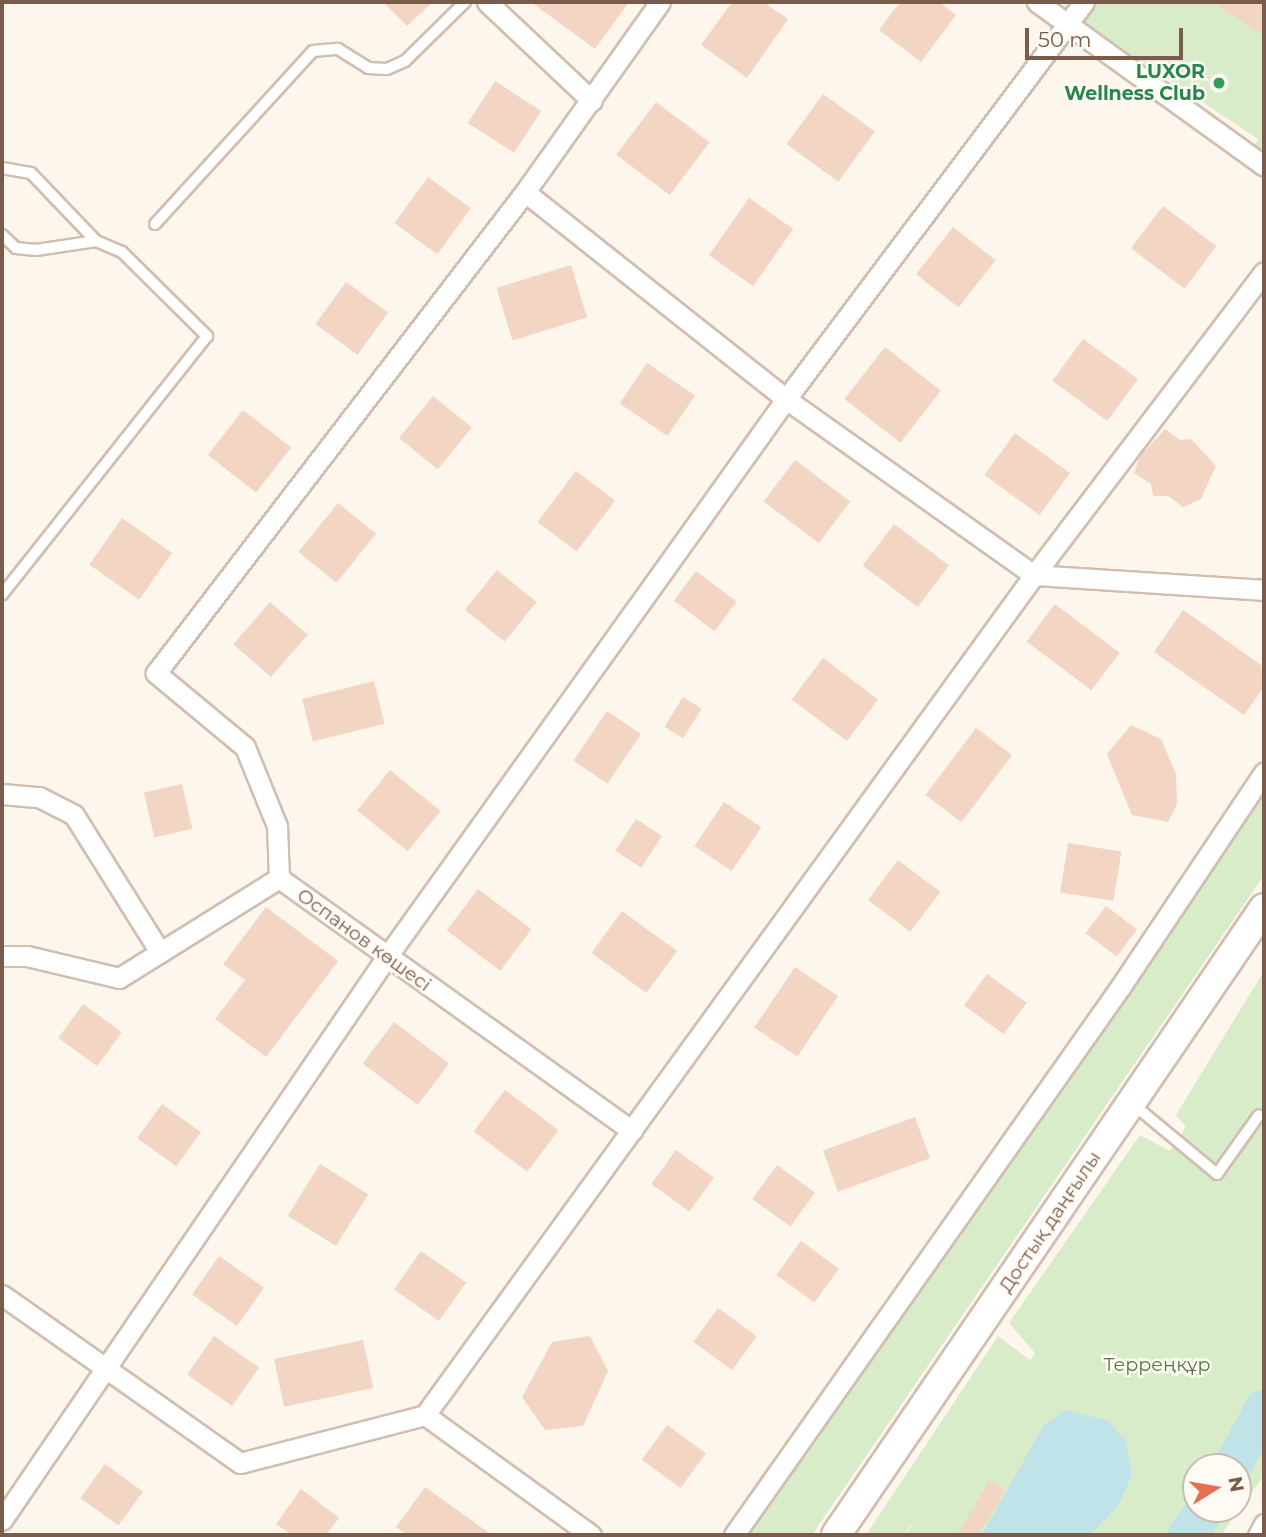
<!DOCTYPE html>
<meta charset="utf-8">
<style>
body{margin:0}
#map{position:relative;width:1266px;height:1537px;overflow:hidden;background:#fdf6ec;font-family:Montserrat,sans-serif}
div>[style]{position:absolute}
[style*='--x']{left:calc(var(--x)*1px);top:calc(var(--y)*1px);width:calc(var(--w)*1px);rotate:calc(var(--a)*1deg)}
.green>*{inset:0;background:#d8ecc9}
.water>*{inset:0;background:#bfe3e8}
.river>*{height:38px;margin:-19px;padding:0 19px;transform-origin:19px;border-radius:19px;background:#bfe3e8}
.building>*{inset:0;background:#f3d5c3;transform-origin:0 0}
.roads{filter:drop-shadow(2px 0 #d1beb0) drop-shadow(-2px 0 #d1beb0) drop-shadow(0 2px #d1beb0) drop-shadow(0 -2px #d1beb0)}
.service>*{height:10px;margin:-5px;padding:0 5px;transform-origin:5px;border-radius:5px;background:#fff}
.minor>*{height:19px;margin:-9.5px;padding:0 9.5px;transform-origin:9.5px;border-radius:9.5px;background:#fff}
.secondary>*{height:28px;margin:-14px;padding:0 14px;transform-origin:14px;border-radius:14px;background:#fff}
.dots>*{width:19px;height:19px;translate:-50% -50%;box-sizing:border-box;border:4px solid #fffaf3;border-radius:50%}
span{translate:-50% -50%;white-space:nowrap;text-align:center;line-height:1.15;-webkit-text-stroke:5px #fffaf3;paint-order:stroke}
.leisure-label{font-size:19px;color:#27864d;font-weight:700}
.right{translate:-100% -50%;text-align:right}
.street-label{font-size:19px;color:#7a5c4d}
.park-label{font-size:19px;color:#537a41}
.frame{position:absolute;inset:0;border:4px solid #7a5c4d;pointer-events:none}
.north{position:absolute;left:1182px;top:1453px;width:70px;height:70px;box-sizing:border-box;background:#fffaf3;border:2px solid #cabbb1;border-radius:50%;rotate:79deg;font-size:19px;font-weight:700;line-height:28px;text-align:center;color:#7a5c4d}
.north::after{content:'';display:block;margin:auto;width:24px;height:32px;background:#e76f51;clip-path:polygon(50% 0,100% 100%,50% 72%,0 100%)}
.scale{position:absolute;left:1025px;top:28px;width:158px;height:32px;box-sizing:border-box;border:4px solid #7a5c4d;border-top:0;padding-left:9px;font-size:21px;line-height:24px;white-space:nowrap;color:#7a5c4d;-webkit-text-stroke:5px #fffaf3;paint-order:stroke}
</style>
<div id="map">
<div class="green">
<i style="clip-path:polygon(1061px 2px,1264px 2px,1264px 156px,1253px 148px,1258px 139px,1082px 22px)"></i>
<i style="clip-path:polygon(1264px 793px,1264px 875px,812px 1535px,750px 1535px)"></i>
<i style="clip-path:polygon(evenodd,1264px 971px,1264px 1476px,1221px 1535px,906px 1535px,916px 1519px,904px 1535px,866px 1535px,998px 1336px,1030px 1360px,1035px 1353px,1009px 1323px,1140px 1135px,1170px 1151px,1186px 1127px,1176px 1115px,1264px 971px,1196px 1467px,1238px 1467px,1238px 1509px,1196px 1509px,1196px 1467px)"></i>
</div>
<div class="water">
<i style="clip-path:polygon(1065px 1410px,1109px 1421px,1126px 1441px,1132px 1474px,1119px 1505px,1090px 1535px,982px 1535px,1043px 1426px)"></i>
</div>
<div class="river">
<i style="--x:1232;--y:1467;--w:67;--a:-61.5"></i>
<i style="--x:1187;--y:1535;--w:32;--a:-54"></i>
</div>
<div class="building">
<i style="clip-path:polygon(383px 2px,433px 2px,407px 26px)"></i>
<i style="clip-path:polygon(531px 2px,629px 2px,595px 49px)"></i>
<i style="clip-path:polygon(732px 2px,763px 2px,788px 19px,747px 78px,701px 45px)"></i>
<i style="clip-path:polygon(900px 2px,939px 2px,956px 15px,921px 62px,879px 30px)"></i>
<i style="clip-path:polygon(1213px 2px,1264px 2px,1264px 36px)"></i>
<i style="left:495px;top:81px;width:55px;height:50px;rotate:33deg"></i>
<i style="left:823px;top:94px;width:64px;height:62px;rotate:36deg"></i>
<i style="left:656px;top:102px;width:67px;height:66px;rotate:37deg"></i>
<i style="left:428px;top:177px;width:53px;height:57px;rotate:36deg"></i>
<i style="left:749px;top:198px;width:54px;height:70px;rotate:35deg"></i>
<i style="left:1163px;top:206px;width:67px;height:53px;rotate:37deg"></i>
<i style="left:953px;top:227px;width:54px;height:60px;rotate:38deg"></i>
<i style="left:571px;top:265px;width:55px;height:78px;rotate:73deg"></i>
<i style="left:346px;top:282px;width:52px;height:52px;rotate:36deg"></i>
<i style="left:1083px;top:339px;width:68px;height:52px;rotate:36deg"></i>
<i style="left:885px;top:347px;width:71px;height:66px;rotate:38deg"></i>
<i style="left:647px;top:363px;width:58px;height:49px;rotate:34deg"></i>
<i style="left:433px;top:396px;width:50px;height:54px;rotate:39deg"></i>
<i style="left:243px;top:410px;width:61px;height:57px;rotate:38deg"></i>
<i style="clip-path:polygon(1165px 429px,1180px 440px,1191px 439px,1216px 466px,1201px 499px,1183px 507px,1168px 496px,1153px 496px,1151px 484px,1134px 473px,1140px 456px)"></i>
<i style="left:1015px;top:433px;width:68px;height:52px;rotate:36deg"></i>
<i style="left:795px;top:460px;width:69px;height:52px;rotate:37deg"></i>
<i style="left:576px;top:471px;width:49px;height:64px;rotate:37deg"></i>
<i style="left:338px;top:503px;width:49px;height:63px;rotate:39deg"></i>
<i style="left:122px;top:518px;width:61px;height:57px;rotate:35deg"></i>
<i style="left:894px;top:524px;width:69px;height:52px;rotate:37deg"></i>
<i style="left:497px;top:570px;width:51px;height:51px;rotate:39deg"></i>
<i style="left:696px;top:571px;width:51px;height:37px;rotate:37deg"></i>
<i style="left:270px;top:602px;width:50px;height:56px;rotate:41deg"></i>
<i style="left:1055px;top:604px;width:81px;height:47px;rotate:37deg"></i>
<i style="clip-path:polygon(1183px 610px,1264px 667px,1264px 687px,1244px 715px,1154px 652px)"></i>
<i style="left:823px;top:658px;width:69px;height:52px;rotate:37deg"></i>
<i style="left:374px;top:681px;width:44px;height:74px;rotate:76deg"></i>
<i style="left:683px;top:697px;width:22px;height:35px;rotate:32deg"></i>
<i style="left:607px;top:711px;width:41px;height:60px;rotate:34deg"></i>
<i style="clip-path:polygon(1131px 725px,1161px 739px,1176px 774px,1177px 804px,1168px 822px,1132px 815px,1107px 754px)"></i>
<i style="left:976px;top:728px;width:45px;height:84px;rotate:37deg"></i>
<i style="left:390px;top:770px;width:65px;height:52px;rotate:39deg"></i>
<i style="left:182px;top:784px;width:46px;height:39px;rotate:77deg"></i>
<i style="left:724px;top:802px;width:45px;height:53px;rotate:34deg"></i>
<i style="left:636px;top:819px;width:31px;height:38px;rotate:33deg"></i>
<i style="left:1068px;top:843px;width:54px;height:50px;rotate:9deg"></i>
<i style="left:898px;top:860px;width:53px;height:50px;rotate:37deg"></i>
<i style="left:478px;top:889px;width:67px;height:52px;rotate:37deg"></i>
<i style="left:1106px;top:906px;width:39px;height:34px;rotate:37deg"></i>
<i style="clip-path:polygon(266px 907px,338px 961px,266px 1057px,215px 1019px,245px 980px,223px 964px)"></i>
<i style="left:622px;top:911px;width:68px;height:52px;rotate:36deg"></i>
<i style="left:795px;top:967px;width:52px;height:73px;rotate:34deg"></i>
<i style="left:987px;top:974px;width:49px;height:39px;rotate:36deg"></i>
<i style="left:83px;top:1004px;width:48px;height:42px;rotate:36deg"></i>
<i style="left:394px;top:1022px;width:69px;height:52px;rotate:37deg"></i>
<i style="left:505px;top:1090px;width:67px;height:52px;rotate:37deg"></i>
<i style="left:162px;top:1104px;width:48px;height:42px;rotate:36deg"></i>
<i style="left:915px;top:1117px;width:44px;height:98px;rotate:70deg"></i>
<i style="left:676px;top:1150px;width:47px;height:42px;rotate:36deg"></i>
<i style="left:320px;top:1164px;width:57px;height:61px;rotate:32deg"></i>
<i style="left:777px;top:1165px;width:47px;height:42px;rotate:36deg"></i>
<i style="left:801px;top:1241px;width:47px;height:42px;rotate:36deg"></i>
<i style="left:421px;top:1251px;width:55px;height:47px;rotate:35deg"></i>
<i style="left:219px;top:1256px;width:55px;height:47px;rotate:35deg"></i>
<i style="left:718px;top:1308px;width:48px;height:42px;rotate:36deg"></i>
<i style="left:214px;top:1336px;width:55px;height:47px;rotate:35deg"></i>
<i style="clip-path:polygon(590px 1336px,608px 1371px,583px 1426px,545px 1430px,522px 1397px,552px 1342px)"></i>
<i style="left:363px;top:1340px;width:49px;height:91px;rotate:78deg"></i>
<i style="left:667px;top:1425px;width:48px;height:43px;rotate:36deg"></i>
<i style="left:105px;top:1464px;width:47px;height:42px;rotate:36deg"></i>
<i style="clip-path:polygon(989px 1480px,1005px 1490px,993px 1512px,977px 1535px,958px 1535px)"></i>
<i style="clip-path:polygon(425px 1487px,492px 1535px,408px 1535px,396px 1527px)"></i>
<i style="clip-path:polygon(301px 1489px,339px 1518px,326px 1535px,292px 1535px,276px 1524px)"></i>
</div>
<div class="roads">
<div class="service">
<i style="--x:2;--y:168;--w:29;--a:10"></i>
<i style="--x:31;--y:173;--w:94;--a:46.3"></i>
<i style="--x:96;--y:241;--w:28;--a:23"></i>
<i style="--x:122;--y:252;--w:120;--a:44.7"></i>
<i style="--x:207;--y:336;--w:330;--a:128.4"></i>
<i style="--x:155;--y:224;--w:234;--a:-47.6"></i>
<i style="--x:313;--y:51;--w:25;--a:-5"></i>
<i style="--x:338;--y:49;--w:36;--a:32"></i>
<i style="--x:368;--y:68;--w:19;--a:3"></i>
<i style="--x:387;--y:69;--w:20;--a:-24"></i>
<i style="--x:405;--y:61;--w:84;--a:-44.5"></i>
<i style="--x:2;--y:235;--w:19;--a:43"></i>
<i style="--x:16;--y:248;--w:20;--a:6"></i>
<i style="--x:36;--y:250;--w:61;--a:-8.5"></i>
<i style="--x:1134;--y:1105;--w:108;--a:39.7"></i>
<i style="--x:1217;--y:1174;--w:72;--a:-54.6"></i>
</div>
<div class="minor">
<i style="--x:487;--y:2;--w:144;--a:43.3"></i>
<i style="--x:1037;--y:2;--w:280;--a:35.8"></i>
<i style="--x:525;--y:192;--w:333;--a:38.4"></i>
<i style="--x:786;--y:399;--w:304;--a:35.4"></i>
<i style="--x:1034;--y:575;--w:230;--a:3.7"></i>
<i style="--x:2;--y:794;--w:37;--a:5"></i>
<i style="--x:39;--y:797;--w:39;--a:27"></i>
<i style="--x:74;--y:815;--w:162;--a:57.9"></i>
<i style="--x:279;--y:878;--w:52;--a:-92.2"></i>
<i style="--x:277;--y:826;--w:85;--a:-112.1"></i>
<i style="--x:245;--y:747;--w:116;--a:-140.3"></i>
<i style="--x:156;--y:673;--w:606;--a:-52.51"></i>
<i style="--x:525;--y:192;--w:233;--a:-54.6"></i>
<i style="--x:2;--y:956;--w:25;--a:0"></i>
<i style="--x:27;--y:956;--w:95;--a:13.4"></i>
<i style="--x:119;--y:978;--w:189;--a:-32"></i>
<i style="--x:279;--y:878;--w:434;--a:35.6"></i>
<i style="--x:2;--y:1295;--w:291;--a:35.2"></i>
<i style="--x:240;--y:1463;--w:191;--a:-14.5"></i>
<i style="--x:425;--y:1415;--w:1038;--a:-54.06"></i>
<i style="--x:1034;--y:575;--w:380;--a:-52.8"></i>
<i style="--x:425;--y:1415;--w:205;--a:35.9"></i>
<i style="--x:2;--y:1520;--w:681;--a:-55.66"></i>
<i style="--x:386;--y:958;--w:687;--a:-54.41"></i>
<i style="--x:786;--y:399;--w:496;--a:-53.1"></i>
<i style="--x:734;--y:1535;--w:672;--a:-54.82"></i>
<i style="--x:1121;--y:986;--w:257;--a:-56.2"></i>
<i style="--x:1258;--y:1535;--w:13;--a:-61"></i>
</div>
<div class="secondary">
<i style="--x:836;--y:1535;--w:759;--a:-55.68"></i>
</div>
</div>
<div class="dots">
<i style="left:1219px;top:83px;background:#2e9e5b"></i>
</div>
<div class="leisure-label">
<span class="right" style="left:1205px;top:83px">LUXOR<br>Wellness Club</span>
</div>
<div class="street-label">
<span style="left:364px;top:940px;rotate:36deg">Оспанов көшесі</span>
<span style="left:1050px;top:1222px;rotate:-56deg">Достық даңғылы</span>
</div>
<div class="park-label">
<span style="left:1157px;top:1365px">Терреңқұр</span>
</div>
<div class="frame"></div>
<div class="north">N</div>
<div class="scale">50 m</div>
</div>
